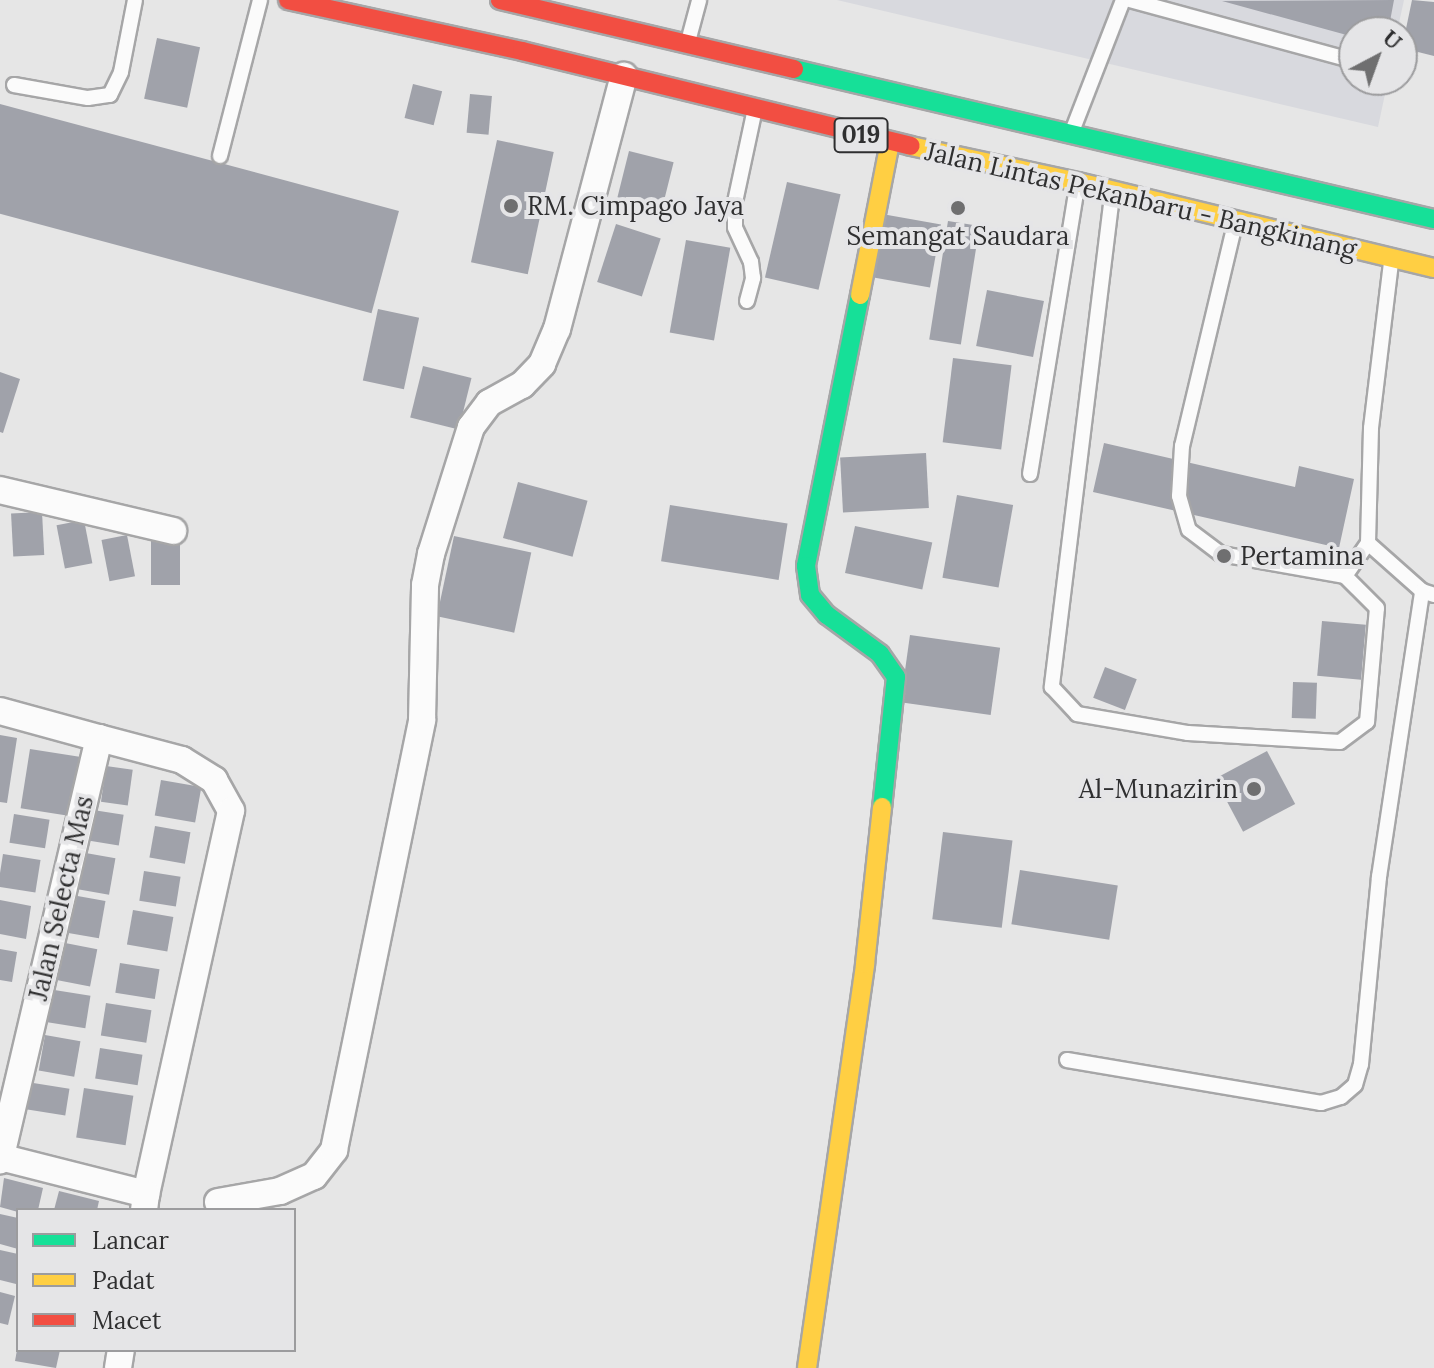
<!DOCTYPE html>
<style>
body{margin:0}
#map{position:relative;width:1434px;height:1368px;overflow:hidden;background:#e6e6e6;font-family:Lora,serif}
div>[style]{position:absolute}
[style*='--x']{left:calc(var(--x)*1px);top:calc(var(--y)*1px);width:calc(var(--w)*1px);rotate:calc(var(--a)*1deg)}
.built>*{inset:0;background:#d8d9de}
.building>*{inset:0;background:#a0a2aa;transform-origin:0 0}
.roads{filter:drop-shadow(2px 0 #a6a6a7) drop-shadow(-2px 0 #a6a6a7) drop-shadow(0 2px #a6a6a7) drop-shadow(0 -2px #a6a6a7)}
.lane>*{height:14px;margin:-7px;padding:0 7px;transform-origin:7px;border-radius:7px;background:#fbfbfb}
.street>*{height:26px;margin:-13px;padding:0 13px;transform-origin:13px;border-radius:13px;background:#fbfbfb}
.fast>*{height:18px;margin:-9px;padding:0 9px;transform-origin:9px;border-radius:9px;background:#16e098}
.slow>*{height:18px;margin:-9px;padding:0 9px;transform-origin:9px;border-radius:9px;background:#ffcf43}
.jam>*{height:18px;margin:-9px;padding:0 9px;transform-origin:9px;border-radius:9px;background:#f24e42}
.dots>*{width:22px;height:22px;translate:-50% -50%;box-sizing:border-box;border:4px solid #e5e5e7;border-radius:50%}
span{translate:-50% -50%;white-space:nowrap;text-align:center;line-height:1.15;-webkit-text-stroke:8px #e5e5e7;paint-order:stroke}
.shield-label span{padding:2px 6px;background:#e5e5e7;border:2px solid;border-radius:6px;-webkit-text-stroke-width:0}
.shield-label{font-size:24px;color:#2f2f30;font-weight:700}
.street-label{font-size:26px;color:#2f2f30}
.poi-label{font-size:26px;color:#2f2f30}
.left{translate:0 -50%;text-align:left}
.right{translate:-100% -50%;text-align:right}
.legend{position:absolute;left:16px;top:1208px;width:280px;height:144px;box-sizing:border-box;background:#e5e5e7;border:2px solid #9c9c9e;margin:0;padding:10px 14px;list-style:none;font-size:24px;color:#2f2f30}
.legend li{display:flex;align-items:center;gap:16px;height:40px}
.legend b{width:40px;border:2px solid #9c9c9e}
.north{position:absolute;left:1338px;top:16px;width:80px;height:80px;box-sizing:border-box;background:#e5e5e7;border:2px solid #9c9c9e;border-radius:50%;rotate:41deg;font-size:22px;font-weight:700;line-height:32px;text-align:center;color:#2f2f30}
.north::after{content:'';display:block;margin:auto;width:28px;height:36px;background:#6f6f70;clip-path:polygon(50% 0,100% 100%,50% 72%,0 100%)}
</style>
<div id="map">
<div class="built">
<i style="clip-path:polygon(837px 0,1404px 0,1397px 32px,1354px 32px,1354px 80px,1388px 80px,1378px 127px)"></i>
</div>
<div class="building">
<i style="clip-path:polygon(1394px 0,1388px 32px,1354px 32px,1354px 37px,1222px 1px)"></i>
<i style="clip-path:polygon(1412px 0,1434px 2px,1434px 56px,1402px 48px)"></i>
<i style="left:157px;top:38px;width:44px;height:62px;rotate:12deg"></i>
<i style="left:413px;top:84px;width:30px;height:35px;rotate:14deg"></i>
<i style="left:470px;top:94px;width:22px;height:39px;rotate:5deg"></i>
<i style="left:0;top:104px;width:413px;height:106px;rotate:15deg"></i>
<i style="left:497px;top:140px;width:58px;height:125px;rotate:12deg"></i>
<i style="left:629px;top:151px;width:46px;height:48px;rotate:14deg"></i>
<i style="left:787px;top:182px;width:55px;height:98px;rotate:13deg"></i>
<i style="left:882px;top:214px;width:60px;height:64px;rotate:10deg"></i>
<i style="left:948px;top:221px;width:32px;height:120px;rotate:9deg"></i>
<i style="left:616px;top:224px;width:47px;height:61px;rotate:18deg"></i>
<i style="left:686px;top:240px;width:45px;height:94px;rotate:10deg"></i>
<i style="left:987px;top:290px;width:58px;height:57px;rotate:11deg"></i>
<i style="left:378px;top:309px;width:42px;height:73px;rotate:12deg"></i>
<i style="left:953px;top:358px;width:59px;height:85px;rotate:7deg"></i>
<i style="left:423px;top:366px;width:50px;height:53px;rotate:14deg"></i>
<i style="clip-path:polygon(0 372px,20px 379px,3px 433px,0 432px)"></i>
<i style="clip-path:polygon(1104px 443px,1295px 487px,1299px 466px,1354px 479px,1339px 548px,1093px 492px)"></i>
<i style="left:926px;top:453px;width:55px;height:86px;rotate:87deg"></i>
<i style="left:518px;top:482px;width:72px;height:58px;rotate:15deg"></i>
<i style="left:957px;top:495px;width:57px;height:84px;rotate:10deg"></i>
<i style="left:670px;top:505px;width:119px;height:57px;rotate:9deg"></i>
<i style="left:42px;top:512px;width:43px;height:31px;rotate:87deg"></i>
<i style="left:84px;top:520px;width:44px;height:28px;rotate:79deg"></i>
<i style="left:855px;top:526px;width:79px;height:48px;rotate:12deg"></i>
<i style="left:127px;top:535px;width:42px;height:26px;rotate:79deg"></i>
<i style="left:454px;top:536px;width:79px;height:82px;rotate:12deg"></i>
<i style="left:151px;top:541px;width:29px;height:44px"></i>
<i style="left:1322px;top:621px;width:44px;height:55px;rotate:5deg"></i>
<i style="left:910px;top:635px;width:91px;height:68px;rotate:8deg"></i>
<i style="left:1105px;top:667px;width:34px;height:33px;rotate:21deg"></i>
<i style="left:1293px;top:682px;width:24px;height:36px;rotate:2deg"></i>
<i style="clip-path:polygon(0 735px,17px 738px,7px 803px,0 802px)"></i>
<i style="left:30px;top:749px;width:50px;height:60px;rotate:9deg"></i>
<i style="left:1267px;top:751px;width:60px;height:59px;rotate:62deg"></i>
<i style="left:106px;top:766px;width:27px;height:36px;rotate:8deg"></i>
<i style="left:161px;top:780px;width:41px;height:36px;rotate:10deg"></i>
<i style="left:93px;top:810px;width:31px;height:31px;rotate:9deg"></i>
<i style="left:14px;top:814px;width:36px;height:29px;rotate:9deg"></i>
<i style="left:155px;top:826px;width:36px;height:32px;rotate:10deg"></i>
<i style="left:943px;top:832px;width:70px;height:88px;rotate:7deg"></i>
<i style="left:80px;top:852px;width:36px;height:37px;rotate:10deg"></i>
<i style="left:3px;top:854px;width:38px;height:33px;rotate:9deg"></i>
<i style="left:1020px;top:870px;width:99px;height:55px;rotate:9deg"></i>
<i style="left:144px;top:871px;width:37px;height:30px;rotate:9deg"></i>
<i style="left:72px;top:895px;width:34px;height:38px;rotate:10deg"></i>
<i style="clip-path:polygon(0 900px,31px 906px,26px 939px,0 934px)"></i>
<i style="left:133px;top:910px;width:41px;height:35px;rotate:10deg"></i>
<i style="left:60px;top:942px;width:38px;height:38px;rotate:11deg"></i>
<i style="clip-path:polygon(0 949px,17px 952px,12px 982px,0 980px)"></i>
<i style="left:120px;top:963px;width:40px;height:30px;rotate:9deg"></i>
<i style="left:48px;top:989px;width:43px;height:33px;rotate:9deg"></i>
<i style="left:106px;top:1003px;width:46px;height:33px;rotate:9deg"></i>
<i style="left:45px;top:1035px;width:36px;height:36px;rotate:10deg"></i>
<i style="left:100px;top:1048px;width:43px;height:31px;rotate:9deg"></i>
<i style="left:27px;top:1082px;width:43px;height:27px;rotate:9deg"></i>
<i style="left:84px;top:1088px;width:50px;height:50px;rotate:9deg"></i>
<i style="clip-path:polygon(4px 1178px,43px 1188px,38px 1210px,18px 1212px,0 1207px)"></i>
<i style="clip-path:polygon(59px 1191px,99px 1201px,97px 1210px,54px 1210px)"></i>
<i style="clip-path:polygon(0 1214px,18px 1218px,18px 1249px,0 1244px)"></i>
<i style="clip-path:polygon(0 1250px,18px 1254px,16px 1284px,0 1280px)"></i>
<i style="clip-path:polygon(0 1292px,15px 1296px,8px 1325px,0 1323px)"></i>
<i style="clip-path:polygon(17px 1350px,60px 1350px,56px 1368px,15px 1361px)"></i>
</div>
<div class="roads">
<div class="lane">
<i style="--x:1130;--y:0;--w:232;--a:15.2"></i>
<i style="--x:689;--y:38;--w:39;--a:-75"></i>
<i style="--x:14;--y:85;--w:75;--a:10"></i>
<i style="--x:88;--y:98;--w:22;--a:-8"></i>
<i style="--x:110;--y:95;--w:25;--a:-64"></i>
<i style="--x:121;--y:72;--w:73;--a:-79"></i>
<i style="--x:1073;--y:129;--w:138;--a:-68.8"></i>
<i style="--x:220;--y:156;--w:161;--a:-75.6"></i>
<i style="--x:1112;--y:196;--w:495;--a:97"></i>
<i style="--x:1052;--y:687;--w:37;--a:47"></i>
<i style="--x:1077;--y:714;--w:113;--a:9.7"></i>
<i style="--x:1188;--y:733;--w:152;--a:3.4"></i>
<i style="--x:1340;--y:742;--w:34;--a:-37"></i>
<i style="--x:1367;--y:722;--w:114;--a:-85"></i>
<i style="--x:1377;--y:608;--w:45;--a:-135"></i>
<i style="--x:1345;--y:576;--w:40;--a:-55.1"></i>
<i style="--x:1368;--y:543;--w:115;--a:-88.5"></i>
<i style="--x:1371;--y:428;--w:166;--a:-83.1"></i>
<i style="--x:1234;--y:228;--w:224;--a:103.4"></i>
<i style="--x:1182;--y:446;--w:50;--a:93.4"></i>
<i style="--x:1179;--y:496;--w:35;--a:74"></i>
<i style="--x:1189;--y:530;--w:40;--a:37"></i>
<i style="--x:1221;--y:554;--w:126;--a:10.1"></i>
<i style="--x:747;--y:301;--w:24;--a:-75"></i>
<i style="--x:753;--y:278;--w:16;--a:-97"></i>
<i style="--x:751;--y:262;--w:38;--a:-115"></i>
<i style="--x:735;--y:227;--w:25;--a:-90"></i>
<i style="--x:735;--y:202;--w:91;--a:-77.9"></i>
<i style="--x:1030;--y:474;--w:291;--a:-80.7"></i>
<i style="--x:1368;--y:543;--w:72;--a:41.6"></i>
<i style="--x:1422;--y:591;--w:13;--a:18"></i>
<i style="--x:1067;--y:1060;--w:258;--a:9.6"></i>
<i style="--x:1321;--y:1103;--w:21;--a:-17"></i>
<i style="--x:1341;--y:1097;--w:18;--a:-41"></i>
<i style="--x:1355;--y:1085;--w:22;--a:-74"></i>
<i style="--x:1361;--y:1064;--w:188;--a:-84.5"></i>
<i style="--x:1379;--y:877;--w:289;--a:-81.4"></i>
</div>
<div class="street">
<i style="--x:0;--y:490;--w:178;--a:13.3"></i>
<i style="--x:0;--y:711;--w:103;--a:15.3"></i>
<i style="--x:99;--y:738;--w:434;--a:103.2"></i>
<i style="--x:99;--y:738;--w:86;--a:14.8"></i>
<i style="--x:182;--y:760;--w:38;--a:32"></i>
<i style="--x:214;--y:780;--w:35;--a:61"></i>
<i style="--x:231;--y:811;--w:392;--a:102.5"></i>
<i style="--x:0;--y:1157;--w:151;--a:14.2"></i>
<i style="--x:146;--y:1194;--w:16;--a:97"></i>
<i style="--x:218;--y:1202;--w:63;--a:-10.1"></i>
<i style="--x:280;--y:1191;--w:37;--a:-24"></i>
<i style="--x:314;--y:1176;--w:33;--a:-52"></i>
<i style="--x:334;--y:1150;--w:439;--a:-78.4"></i>
<i style="--x:422;--y:720;--w:135;--a:-88.7"></i>
<i style="--x:425;--y:585;--w:32;--a:-79"></i>
<i style="--x:431;--y:554;--w:133;--a:-72.5"></i>
<i style="--x:471;--y:427;--w:30;--a:-53"></i>
<i style="--x:489;--y:403;--w:38;--a:-29"></i>
<i style="--x:522;--y:385;--w:29;--a:-46"></i>
<i style="--x:542;--y:364;--w:38;--a:-67"></i>
<i style="--x:557;--y:329;--w:262;--a:-75.2"></i>
<i style="--x:118;--y:1368;--w:18;--a:-81"></i>
</div>
<div class="fast">
<i style="--x:794;--y:69;--w:657;--a:13.19"></i>
<i style="--x:860;--y:295;--w:276;--a:101.3"></i>
<i style="--x:806;--y:566;--w:29;--a:82"></i>
<i style="--x:810;--y:595;--w:26;--a:50"></i>
<i style="--x:827;--y:615;--w:66;--a:36.3"></i>
<i style="--x:880;--y:654;--w:28;--a:55"></i>
<i style="--x:896;--y:677;--w:131;--a:96.1"></i>
</div>
<div class="slow">
<i style="--x:911;--y:146;--w:171;--a:12.2"></i>
<i style="--x:1078;--y:182;--w:366;--a:13.6"></i>
<i style="--x:860;--y:295;--w:156;--a:-78.9"></i>
<i style="--x:807;--y:1368;--w:408;--a:-81.8"></i>
<i style="--x:865;--y:964;--w:158;--a:-83.8"></i>
</div>
<div class="jam">
<i style="--x:288;--y:0;--w:239;--a:12.3"></i>
<i style="--x:522;--y:51;--w:400;--a:13.7"></i>
<i style="--x:500;--y:0;--w:302;--a:13.2"></i>
</div>
</div>
<div class="dots">
<i style="left:511px;top:206px;background:#6f6f70"></i>
<i style="left:958px;top:208px;background:#6f6f70"></i>
<i style="left:1224px;top:556px;background:#6f6f70"></i>
<i style="left:1254px;top:789px;background:#6f6f70"></i>
</div>
<div class="shield-label">
<span style="left:861px;top:135px">019</span>
</div>
<div class="street-label">
<span style="left:1141px;top:200px;rotate:13deg">Jalan Lintas Pekanbaru - Bangkinang</span>
<span style="left:61px;top:898px;rotate:-77deg">Jalan Selecta Mas</span>
</div>
<div class="poi-label">
<span class="left" style="left:527px;top:206px">RM. Cimpago Jaya</span>
<span style="left:958px;top:236px">Semangat Saudara</span>
<span class="left" style="left:1240px;top:556px">Pertamina</span>
<span class="right" style="left:1238px;top:789px">Al-Munazirin</span>
</div>
<ul class="legend">
<li><b style="height:10px;background:#16e098"></b>Lancar</li>
<li><b style="height:10px;background:#ffcf43"></b>Padat</li>
<li><b style="height:10px;background:#f24e42"></b>Macet</li>
</ul>
<div class="north">U</div>
</div>
